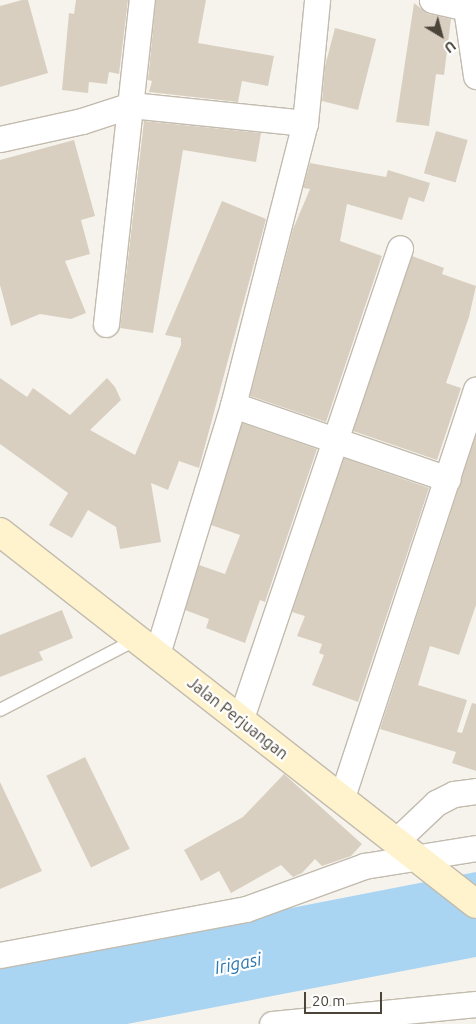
<!DOCTYPE html>
<style>
body{margin:0}
#map{position:relative;width:476px;height:1024px;overflow:hidden;background:#f6f3ec;font-family:Ubuntu,sans-serif}
div>[style]{position:absolute}
[style*='--x']{left:calc(var(--x)*1px);top:calc(var(--y)*1px);width:calc(var(--w)*1px);rotate:calc(var(--a)*1deg)}
.water>*{inset:0;background:#a9d4f2}
.building>*{inset:0;background:#d8cfc1;transform-origin:0 0}
.roads{filter:drop-shadow(1px 0 #c2bbae) drop-shadow(-1px 0 #c2bbae) drop-shadow(0 1px #c2bbae) drop-shadow(0 -1px #c2bbae)}
.service>*{height:12px;margin:-6px;padding:0 6px;transform-origin:6px;border-radius:6px;background:#fff}
.minor>*{height:25px;margin:-12.5px;padding:0 12.5px;transform-origin:12.5px;border-radius:12.5px;background:#fff}
.secondary>*{height:28px;margin:-14px;padding:0 14px;transform-origin:14px;border-radius:14px;background:#fff3cd}
span{translate:-50% -50%;white-space:nowrap;text-align:center;line-height:1.15;-webkit-text-stroke:4.5px #fff;paint-order:stroke}
.street-label{font-size:16px;color:#4b4439}
.water-label{font-size:18px;color:#2e7ab2;font-style:italic}
.north{position:absolute;left:416px;top:10px;width:50px;height:50px;-webkit-text-stroke:4px #fff;paint-order:stroke;rotate:143deg;font-size:14px;font-weight:700;line-height:20px;text-align:center;color:#4b4439}
.north::after{content:'';display:block;margin:auto;width:18px;height:22px;background:#4b4439;clip-path:polygon(50% 0,100% 100%,50% 72%,0 100%)}
.scale{position:absolute;left:304px;top:992px;width:78px;height:22px;box-sizing:border-box;border:2px solid #4b4439;border-top:0;padding-left:6px;font-size:15px;line-height:18px;white-space:nowrap;color:#4b4439;-webkit-text-stroke:4px #fff;paint-order:stroke}
</style>
<div id="map">
<div class="water">
<i style="clip-path:polygon(476px 872px,476px 957px,127px 1024px,0 1024px,0 965px)"></i>
</div>
<div class="building">
<i style="clip-path:polygon(22px 0,28px 0,48px 73px,0 87px,0 6px)"></i>
<i style="clip-path:polygon(76px 0,128px 0,119px 74px,109px 72px,107px 84px,89px 82px,88px 93px,62px 90px,69px 13px,74px 14px)"></i>
<i style="clip-path:polygon(156px 0,206px 0,198px 43px,274px 56px,268px 86px,242px 81px,238px 102px,149px 92px,152px 81px,148px 80px)"></i>
<i style="clip-path:polygon(414px 3px,428px 14px,451px 19px,444px 75px,436px 74px,429px 126px,396px 122px)"></i>
<i style="clip-path:polygon(335px 28px,376px 39px,358px 110px,322px 101px,325px 66px)"></i>
<i style="clip-path:polygon(144px 121px,261px 133px,256px 162px,183px 150px,153px 333px,120px 328px)"></i>
<i style="left:436px;top:131px;width:33px;height:44px;rotate:16deg"></i>
<i style="clip-path:polygon(74px 140px,95px 216px,81px 220px,90px 254px,65px 261px,86px 313px,71px 319px,40px 314px,11px 326px,0 285px,0 160px)"></i>
<i style="clip-path:polygon(310px 163px,386px 177px,388px 170px,430px 183px,424px 202px,409px 197px,402px 220px,347px 204px,340px 241px,382px 256px,326px 422px,250px 396px,293px 229px,310px 189px,303px 188px)"></i>
<i style="clip-path:polygon(222px 201px,266px 219px,199px 468px,179px 461px,168px 490px,151px 483px,161px 542px,120px 549px,116px 527px,88px 510px,72px 538px,49px 525px,68px 493px,0 444px,0 378px,27px 397px,33px 388px,70px 415px,107px 378px,115px 387px,121px 400px,90px 430px,135px 455px,181px 345px,181px 338px,165px 335px)"></i>
<i style="clip-path:polygon(412px 256px,444px 268px,442px 274px,476px 286px,469px 317px,446px 383px,461px 388px,437px 460px,353px 431px)"></i>
<i style="clip-path:polygon(242px 423px,317px 449px,265px 602px,260px 600px,245px 643px,206px 628px,209px 619px,185px 610px,199px 565px,225px 574px,240px 535px,211px 525px)"></i>
<i style="clip-path:polygon(476px 435px,476px 605px,459px 655px,430px 646px,418px 685px,467px 700px,457px 732px,462px 733px,472px 703px,476px 704px,476px 771px,452px 763px,456px 752px,380px 729px)"></i>
<i style="clip-path:polygon(344px 458px,429px 488px,358px 702px,312px 685px,324px 655px,319px 653px,322px 644px,297px 636px,305px 616px,292px 612px)"></i>
<i style="clip-path:polygon(62px 610px,73px 638px,39px 652px,43px 660px,0 677px,0 635px)"></i>
<i style="left:85px;top:757px;width:102px;height:43px;rotate:64deg"></i>
<i style="clip-path:polygon(284px 774px,362px 844px,351px 856px,322px 866px,315px 859px,302px 873px,293px 877px,281px 865px,231px 893px,219px 871px,201px 881px,184px 850px,243px 817px)"></i>
<i style="clip-path:polygon(0 782px,42px 871px,0 889px)"></i>
</div>
<div class="roads">
<div class="service">
<i style="--x:0;--y:710;--w:154;--a:-27.4"></i>
</div>
<div class="minor">
<i style="--x:432;--y:0;--w:35;--a:13"></i>
<i style="--x:476;--y:10;--w:10;--a:-169"></i>
<i style="--x:466;--y:8;--w:69;--a:81.6"></i>
<i style="--x:0;--y:139;--w:84;--a:-12.4"></i>
<i style="--x:82;--y:121;--w:52;--a:-18.1"></i>
<i style="--x:131;--y:105;--w:175;--a:5.9"></i>
<i style="--x:106;--y:324;--w:326;--a:-83.7"></i>
<i style="--x:233;--y:405;--w:227;--a:19"></i>
<i style="--x:157;--y:654;--w:260;--a:-73"></i>
<i style="--x:233;--y:405;--w:291;--a:-75.7"></i>
<i style="--x:305;--y:123;--w:124;--a:-84.4"></i>
<i style="--x:240;--y:721;--w:499;--a:-71.3"></i>
<i style="--x:342;--y:797;--w:429;--a:-71.8"></i>
<i style="--x:397;--y:840;--w:54;--a:-43.5"></i>
<i style="--x:436;--y:803;--w:20;--a:-27"></i>
<i style="--x:454;--y:794;--w:22;--a:-8"></i>
<i style="--x:0;--y:955;--w:250;--a:-10.6"></i>
<i style="--x:246;--y:909;--w:126;--a:-20"></i>
<i style="--x:364;--y:866;--w:113;--a:-9.1"></i>
<i style="--x:272;--y:1024;--w:205;--a:-5.6"></i>
</div>
<div class="secondary">
<i style="--x:0;--y:532;--w:604;--a:38.01"></i>
</div>
</div>
<div class="street-label">
<span style="left:238px;top:718px;rotate:38deg">Jalan Perjuangan</span>
</div>
<div class="water-label">
<span style="left:238px;top:963px;rotate:-11deg">Irigasi</span>
</div>
<div class="north">U</div>
<div class="scale">20 m</div>
</div>
